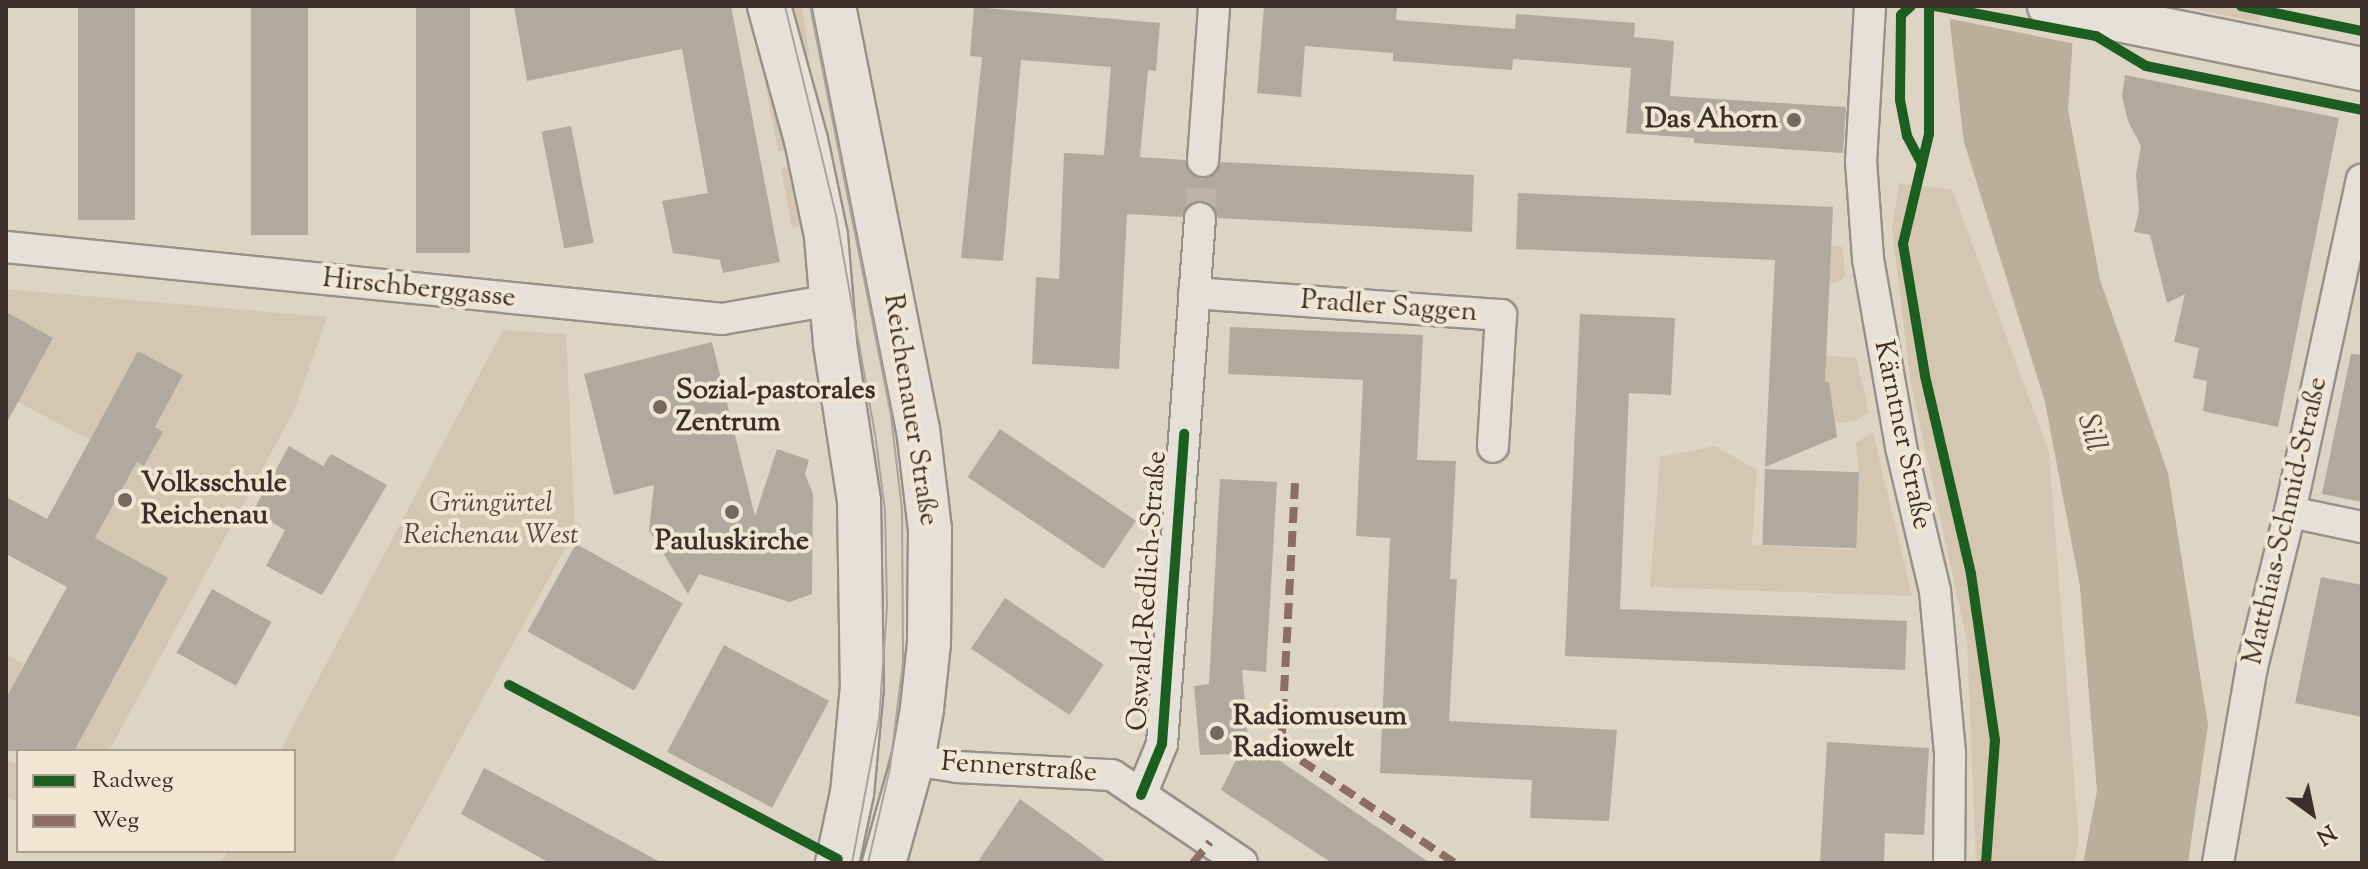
<!DOCTYPE html>
<meta charset="utf-8">
<style>
body{margin:0}
#map{position:relative;width:2368px;height:869px;overflow:hidden;background:#ded4c4;font-family:"Sorts Mill Goudy",serif}
div>[style]{position:absolute}
[style*='--x']{left:calc(var(--x)*1px);top:calc(var(--y)*1px);width:calc(var(--w)*1px);rotate:calc(var(--a)*1deg)}
.green>*{inset:0;background:#d4c6b1}
.water>*{inset:0;background:#bcaf9a}
.pier>*{inset:0;background:#ded4c4}
.building>*{inset:0;background:#b0a99e;transform-origin:0 0}
.street-tunnel>*{height:30px;margin-top:-15px;transform-origin:0;background:repeating-linear-gradient(90deg,#beb3a5 0 30px,transparent 0 45px)}
.roads{filter:drop-shadow(2px 0 #989187) drop-shadow(-2px 0 #989187) drop-shadow(0 2px #989187) drop-shadow(0 -2px #989187)}
.street>*{height:30px;margin:-15px;padding:0 15px;transform-origin:15px;border-radius:15px;background:#e6e1d8}
.secondary>*{height:42px;margin:-21px;padding:0 21px;transform-origin:21px;border-radius:21px;background:#e6e1d8}
.tram>*{height:2px;margin:-1px;padding:0 1px;transform-origin:1px;border-radius:1px;background:#a9a49e}
.quiet>*{height:8px;margin-top:-4px;transform-origin:0;background:repeating-linear-gradient(90deg,#8d6e63 0 16px,transparent 0 24px)}
.cycleway>*{height:10px;margin:-5px;padding:0 5px;transform-origin:5px;border-radius:5px;background:#1b5e20}
.dots>*{width:22px;height:22px;translate:-50% -50%;box-sizing:border-box;border:4px solid #f1e6d2;border-radius:50%}
span{translate:-50% -50%;white-space:nowrap;text-align:center;line-height:1.15;-webkit-text-stroke:8px #f1e6d2;paint-order:stroke}
.poi-label{font-size:28px;color:#3c2f29;font-weight:700}
.right{translate:-100% -50%;text-align:right}
.left{translate:0 -50%;text-align:left}
.street-label{font-size:28px;color:#3c2f29}
.park-label{font-size:28px;color:#594b41;font-style:italic}
.water-label{font-size:30px;color:#584b41;font-style:italic}
.frame{position:absolute;inset:0;border:8px solid #3c2f29;pointer-events:none}
.legend{position:absolute;left:16px;top:749px;width:280px;height:104px;box-sizing:border-box;background:#f1e6d2;border:2px solid #a99d8e;margin:0;padding:10px 14px;list-style:none;font-size:24px;color:#3c2f29}
.legend li{display:flex;align-items:center;gap:16px;height:40px}
.legend b{width:40px;border:2px solid #a99d8e}
.north{position:absolute;left:2272px;top:773px;width:80px;height:80px;-webkit-text-stroke:6px #f1e6d2;paint-order:stroke;rotate:147deg;font-size:22px;font-weight:700;line-height:32px;text-align:center;color:#3c2f29}
.north::after{content:'';display:block;margin:auto;width:28px;height:36px;background:#3c2f29;clip-path:polygon(50% 0,100% 100%,50% 72%,0 100%)}
</style>
<div id="map">
<div class="green">
<i style="clip-path:polygon(793px 6px,802px 6px,810px 58px,806px 53px)"></i>
<i style="clip-path:polygon(2180px 6px,2224px 6px,2261px 13px,2259px 22px)"></i>
<i style="clip-path:polygon(772px 80px,789px 148px,784px 151px,778px 151px,766px 88px,765px 83px)"></i>
<i style="clip-path:polygon(794px 164px,805px 226px,798px 227px,792px 228px,781px 168px)"></i>
<i style="clip-path:polygon(1899px 183px,1952px 189px,2049px 452px,2079px 841px,2074px 863px,1976px 863px,1967px 641px,1911px 384px,1892px 230px)"></i>
<i style="clip-path:polygon(1831px 246px,1843px 247px,1843px 250px,1845px 277px,1835px 283px,1830px 283px)"></i>
<i style="clip-path:polygon(6px 289px,327px 317px,295px 409px,109px 751px,74px 751px,92px 544px,137px 462px,144px 466px,162px 432px,155px 427px,183px 375px,138px 351px,90px 440px,18px 402px,53px 338px,6px 312px)"></i>
<i style="clip-path:polygon(503px 330px,566px 334px,575px 531px,392px 863px,221px 863px,227px 851px,294px 851px,294px 751px,280px 751px)"></i>
<i style="clip-path:polygon(1826px 356px,1856px 357px,1869px 412px,1856px 421px,1835px 423px,1829px 382px,1825px 382px)"></i>
<i style="clip-path:polygon(1873px 432px,1912px 596px,1650px 587px,1660px 457px,1715px 446px,1757px 470px,1752px 545px,1854px 550px,1859px 473px,1856px 443px)"></i>
<i style="clip-path:polygon(6px 654px,24px 664px,6px 698px)"></i>
<i style="clip-path:polygon(6px 759px,18px 765px,18px 802px,6px 797px)"></i>
</div>
<div class="water">
<i style="clip-path:polygon(1952px 6px,2075px 6px,2068px 110px,2100px 280px,2168px 473px,2208px 725px,2188px 863px,2083px 863px,2097px 791px,2080px 587px,2045px 402px,1964px 142px,1950px 24px)"></i>
</div>
<div class="pier">
<i style="clip-path:polygon(1948px 6px,2079px 6px,2076px 44px,1946px 18px)"></i>
</div>
<div class="building">
<i style="left:78px;top:6px;width:57px;height:214px"></i>
<i style="left:251px;top:6px;width:57px;height:229px"></i>
<i style="left:416px;top:6px;width:54px;height:247px"></i>
<i style="clip-path:polygon(514px 6px,731px 6px,780px 262px,723px 273px,720px 260px,673px 253px,662px 201px,708px 193px,682px 49px,527px 81px)"></i>
<i style="clip-path:polygon(1264px 6px,1397px 8px,1396px 20px,1515px 29px,1516px 14px,1635px 23px,1634px 37px,1674px 41px,1670px 96px,1846px 107px,1843px 153px,1694px 143px,1694px 138px,1626px 133px,1631px 68px,1513px 59px,1512px 70px,1393px 61px,1393px 53px,1305px 46px,1301px 97px,1257px 93px)"></i>
<i style="clip-path:polygon(974px 7px,1160px 23px,1156px 71px,1148px 70px,1140px 157px,1185px 160px,1192px 175px,1202px 179px,1217px 172px,1221px 162px,1474px 175px,1472px 232px,1218px 218px,1211px 204px,1201px 200px,1186px 207px,1182px 217px,1127px 214px,1119px 369px,1032px 364px,1036px 277px,1059px 279px,1064px 153px,1104px 155px,1111px 67px,1021px 60px,1003px 261px,961px 258px,982px 57px,970px 56px)"></i>
<i style="clip-path:polygon(2125px 75px,2339px 118px,2278px 427px,2203px 411px,2207px 381px,2193px 378px,2199px 348px,2174px 342px,2185px 294px,2167px 303px,2150px 235px,2134px 232px,2139px 211px,2136px 175px,2141px 146px,2128px 121px,2122px 96px)"></i>
<i style="left:571px;top:126px;width:119px;height:30px;rotate:79deg"></i>
<i style="clip-path:polygon(1518px 193px,1833px 207px,1825px 382px,1829px 382px,1837px 437px,1765px 467px,1775px 260px,1516px 249px)"></i>
<i style="clip-path:polygon(6px 312px,53px 338px,6px 424px)"></i>
<i style="clip-path:polygon(1580px 314px,1675px 318px,1671px 395px,1629px 393px,1620px 609px,1907px 621px,1905px 670px,1565px 656px)"></i>
<i style="clip-path:polygon(1230px 327px,1423px 335px,1417px 460px,1456px 461px,1450px 579px,1457px 579px,1449px 721px,1617px 730px,1609px 821px,1530px 818px,1532px 780px,1380px 773px,1390px 538px,1356px 536px,1363px 380px,1228px 374px)"></i>
<i style="clip-path:polygon(712px 342px,755px 516px,777px 449px,809px 460px,805px 474px,813px 494px,812px 594px,790px 602px,699px 574px,688px 594px,649px 530px,654px 485px,614px 495px,584px 374px)"></i>
<i style="clip-path:polygon(138px 351px,183px 375px,155px 427px,163px 432px,144px 466px,137px 462px,95px 538px,168px 578px,74px 751px,6px 751px,6px 698px,67px 587px,6px 554px,6px 497px,47px 519px)"></i>
<i style="clip-path:polygon(2351px 354px,2362px 355px,2362px 502px,2322px 494px)"></i>
<i style="left:1000px;top:429px;width:164px;height:58px;rotate:34deg"></i>
<i style="clip-path:polygon(289px 446px,323px 466px,331px 454px,387px 485px,322px 595px,266px 566px,285px 530px,253px 511px)"></i>
<i style="left:1765px;top:469px;width:94px;height:76px;rotate:2deg"></i>
<i style="clip-path:polygon(1220px 479px,1277px 482px,1266px 672px,1242px 670px,1248px 739px,1430px 863px,1332px 863px,1221px 790px,1239px 754px,1200px 755px,1194px 686px,1209px 684px)"></i>
<i style="left:576px;top:544px;width:122px;height:100px;rotate:29deg"></i>
<i style="clip-path:polygon(2321px 577px,2362px 585px,2362px 717px,2295px 703px)"></i>
<i style="left:212px;top:589px;width:68px;height:73px;rotate:29deg"></i>
<i style="left:1005px;top:598px;width:119px;height:61px;rotate:34deg"></i>
<i style="left:724px;top:645px;width:119px;height:121px;rotate:28deg"></i>
<i style="clip-path:polygon(1827px 742px,1929px 748px,1924px 835px,1885px 833px,1884px 863px,1820px 863px)"></i>
<i style="clip-path:polygon(484px 768px,554px 805px,662px 863px,550px 863px,461px 814px)"></i>
<i style="clip-path:polygon(1020px 799px,1070px 835px,1108px 863px,977px 863px)"></i>
</div>
<div class="street-tunnel">
<i style="--x:1200;--y:218;--w:57;--a:-87"></i>
</div>
<div class="roads">
<div class="street">
<i style="--x:1870;--y:6;--w:155;--a:93.3"></i>
<i style="--x:1861;--y:161;--w:98;--a:85.9"></i>
<i style="--x:1868;--y:259;--w:191;--a:80"></i>
<i style="--x:1901;--y:447;--w:148;--a:76.7"></i>
<i style="--x:1935;--y:591;--w:164;--a:84.7"></i>
<i style="--x:1950;--y:754;--w:109;--a:90.5"></i>
<i style="--x:1203;--y:161;--w:155;--a:-85.9"></i>
<i style="--x:6;--y:247;--w:720;--a:5.74"></i>
<i style="--x:722;--y:319;--w:111;--a:-9.9"></i>
<i style="--x:1194;--y:293;--w:308;--a:4.1"></i>
<i style="--x:1501;--y:315;--w:132;--a:93.5"></i>
<i style="--x:2290;--y:512;--w:74;--a:11.8"></i>
<i style="--x:913;--y:760;--w:45;--a:9"></i>
<i style="--x:957;--y:767;--w:155;--a:3"></i>
<i style="--x:1112;--y:775;--w:157;--a:34.1"></i>
<i style="--x:1141;--y:795;--w:55;--a:-67.6"></i>
<i style="--x:1162;--y:744;--w:527;--a:-85.87"></i>
<i style="--x:2218;--y:863;--w:199;--a:-80.2"></i>
<i style="--x:2252;--y:667;--w:160;--a:-76.2"></i>
<i style="--x:2290;--y:512;--w:340;--a:-77.8"></i>
</div>
<div class="secondary">
<i style="--x:769;--y:6;--w:139;--a:74.6"></i>
<i style="--x:806;--y:140;--w:98;--a:78.2"></i>
<i style="--x:826;--y:236;--w:108;--a:85.2"></i>
<i style="--x:835;--y:344;--w:159;--a:81.3"></i>
<i style="--x:859;--y:501;--w:185;--a:89.1"></i>
<i style="--x:862;--y:686;--w:107;--a:95.3"></i>
<i style="--x:852;--y:793;--w:72;--a:102.1"></i>
<i style="--x:834;--y:6;--w:431;--a:78.8"></i>
<i style="--x:918;--y:429;--w:101;--a:83.2"></i>
<i style="--x:930;--y:529;--w:114;--a:90.5"></i>
<i style="--x:929;--y:643;--w:66;--a:96.1"></i>
<i style="--x:922;--y:709;--w:52;--a:100"></i>
<i style="--x:913;--y:760;--w:107;--a:105.7"></i>
<i style="--x:2049;--y:6;--w:319;--a:11.4"></i>
</div>
</div>
<div class="tram">
<i style="--x:785;--y:6;--w:215;--a:76.3"></i>
<i style="--x:836;--y:215;--w:221;--a:79.9"></i>
<i style="--x:875;--y:433;--w:79;--a:82.7"></i>
<i style="--x:885;--y:511;--w:96;--a:88.8"></i>
<i style="--x:887;--y:607;--w:113;--a:94"></i>
<i style="--x:879;--y:720;--w:146;--a:100.7"></i>
<i style="--x:810;--y:6;--w:418;--a:78.8"></i>
<i style="--x:891;--y:416;--w:95;--a:83.3"></i>
<i style="--x:902;--y:510;--w:152;--a:89.6"></i>
<i style="--x:903;--y:662;--w:107;--a:97"></i>
<i style="--x:890;--y:768;--w:98;--a:103"></i>
</div>
<div class="quiet">
<i style="--x:1295;--y:483;--w:264;--a:93"></i>
<i style="--x:1281;--y:747;--w:209;--a:33.7"></i>
<i style="--x:1193;--y:863;--w:27;--a:-51"></i>
</div>
<div class="cycleway">
<i style="--x:1911;--y:6;--w:13;--a:138"></i>
<i style="--x:1901;--y:15;--w:85;--a:90.7"></i>
<i style="--x:1900;--y:100;--w:37;--a:79"></i>
<i style="--x:1907;--y:136;--w:32;--a:62"></i>
<i style="--x:1929;--y:6;--w:128;--a:90"></i>
<i style="--x:1929;--y:134;--w:113;--a:103.3"></i>
<i style="--x:1903;--y:244;--w:134;--a:80.5"></i>
<i style="--x:1925;--y:376;--w:203;--a:76.9"></i>
<i style="--x:1971;--y:574;--w:168;--a:81.8"></i>
<i style="--x:1995;--y:740;--w:123;--a:94.2"></i>
<i style="--x:1935;--y:6;--w:164;--a:10.6"></i>
<i style="--x:2096;--y:36;--w:58;--a:31"></i>
<i style="--x:2146;--y:66;--w:220;--a:11.5"></i>
<i style="--x:2241;--y:6;--w:124;--a:11.7"></i>
<i style="--x:509;--y:685;--w:372;--a:27.9"></i>
<i style="--x:1141;--y:795;--w:55;--a:-67.6"></i>
<i style="--x:1162;--y:744;--w:311;--a:-85.9"></i>
</div>
<div class="dots">
<i style="left:1794px;top:120px;background:#75695f"></i>
<i style="left:660px;top:407px;background:#75695f"></i>
<i style="left:125px;top:500px;background:#75695f"></i>
<i style="left:732px;top:512px;background:#75695f"></i>
<i style="left:1217px;top:733px;background:#75695f"></i>
</div>
<div class="poi-label">
<span class="right" style="left:1778px;top:120px">Das Ahorn</span>
<span class="left" style="left:676px;top:407px">Sozial-pastorales<br>Zentrum</span>
<span class="left" style="left:141px;top:500px">Volksschule<br>Reichenau</span>
<span style="left:732px;top:542px">Pauluskirche</span>
<span class="left" style="left:1233px;top:733px">Radiomuseum<br>Radiowelt</span>
</div>
<div class="street-label">
<span style="left:419px;top:289px;rotate:6deg">Hirschberggasse</span>
<span style="left:1389px;top:307px;rotate:4deg">Pradler Saggen</span>
<span style="left:910px;top:410px;rotate:81deg">Reichenauer Straße</span>
<span style="left:1902px;top:435px;rotate:78deg">Kärntner Straße</span>
<span style="left:2286px;top:521px;rotate:-77deg">Matthias-Schmid-Straße</span>
<span style="left:1148px;top:591px;rotate:-86deg">Oswald-Redlich-Straße</span>
<span style="left:1019px;top:768px;rotate:4deg">Fennerstraße</span>
</div>
<div class="park-label">
<span style="left:491px;top:520px">Grüngürtel<br>Reichenau West</span>
</div>
<div class="water-label">
<span style="left:2090px;top:433px;rotate:75deg">Sill</span>
</div>
<div class="frame"></div>
<ul class="legend">
<li><b style="height:10px;background:#1b5e20"></b>Radweg</li>
<li><b style="height:10px;background:#8d6e63"></b>Weg</li>
</ul>
<div class="north">N</div>
</div>
